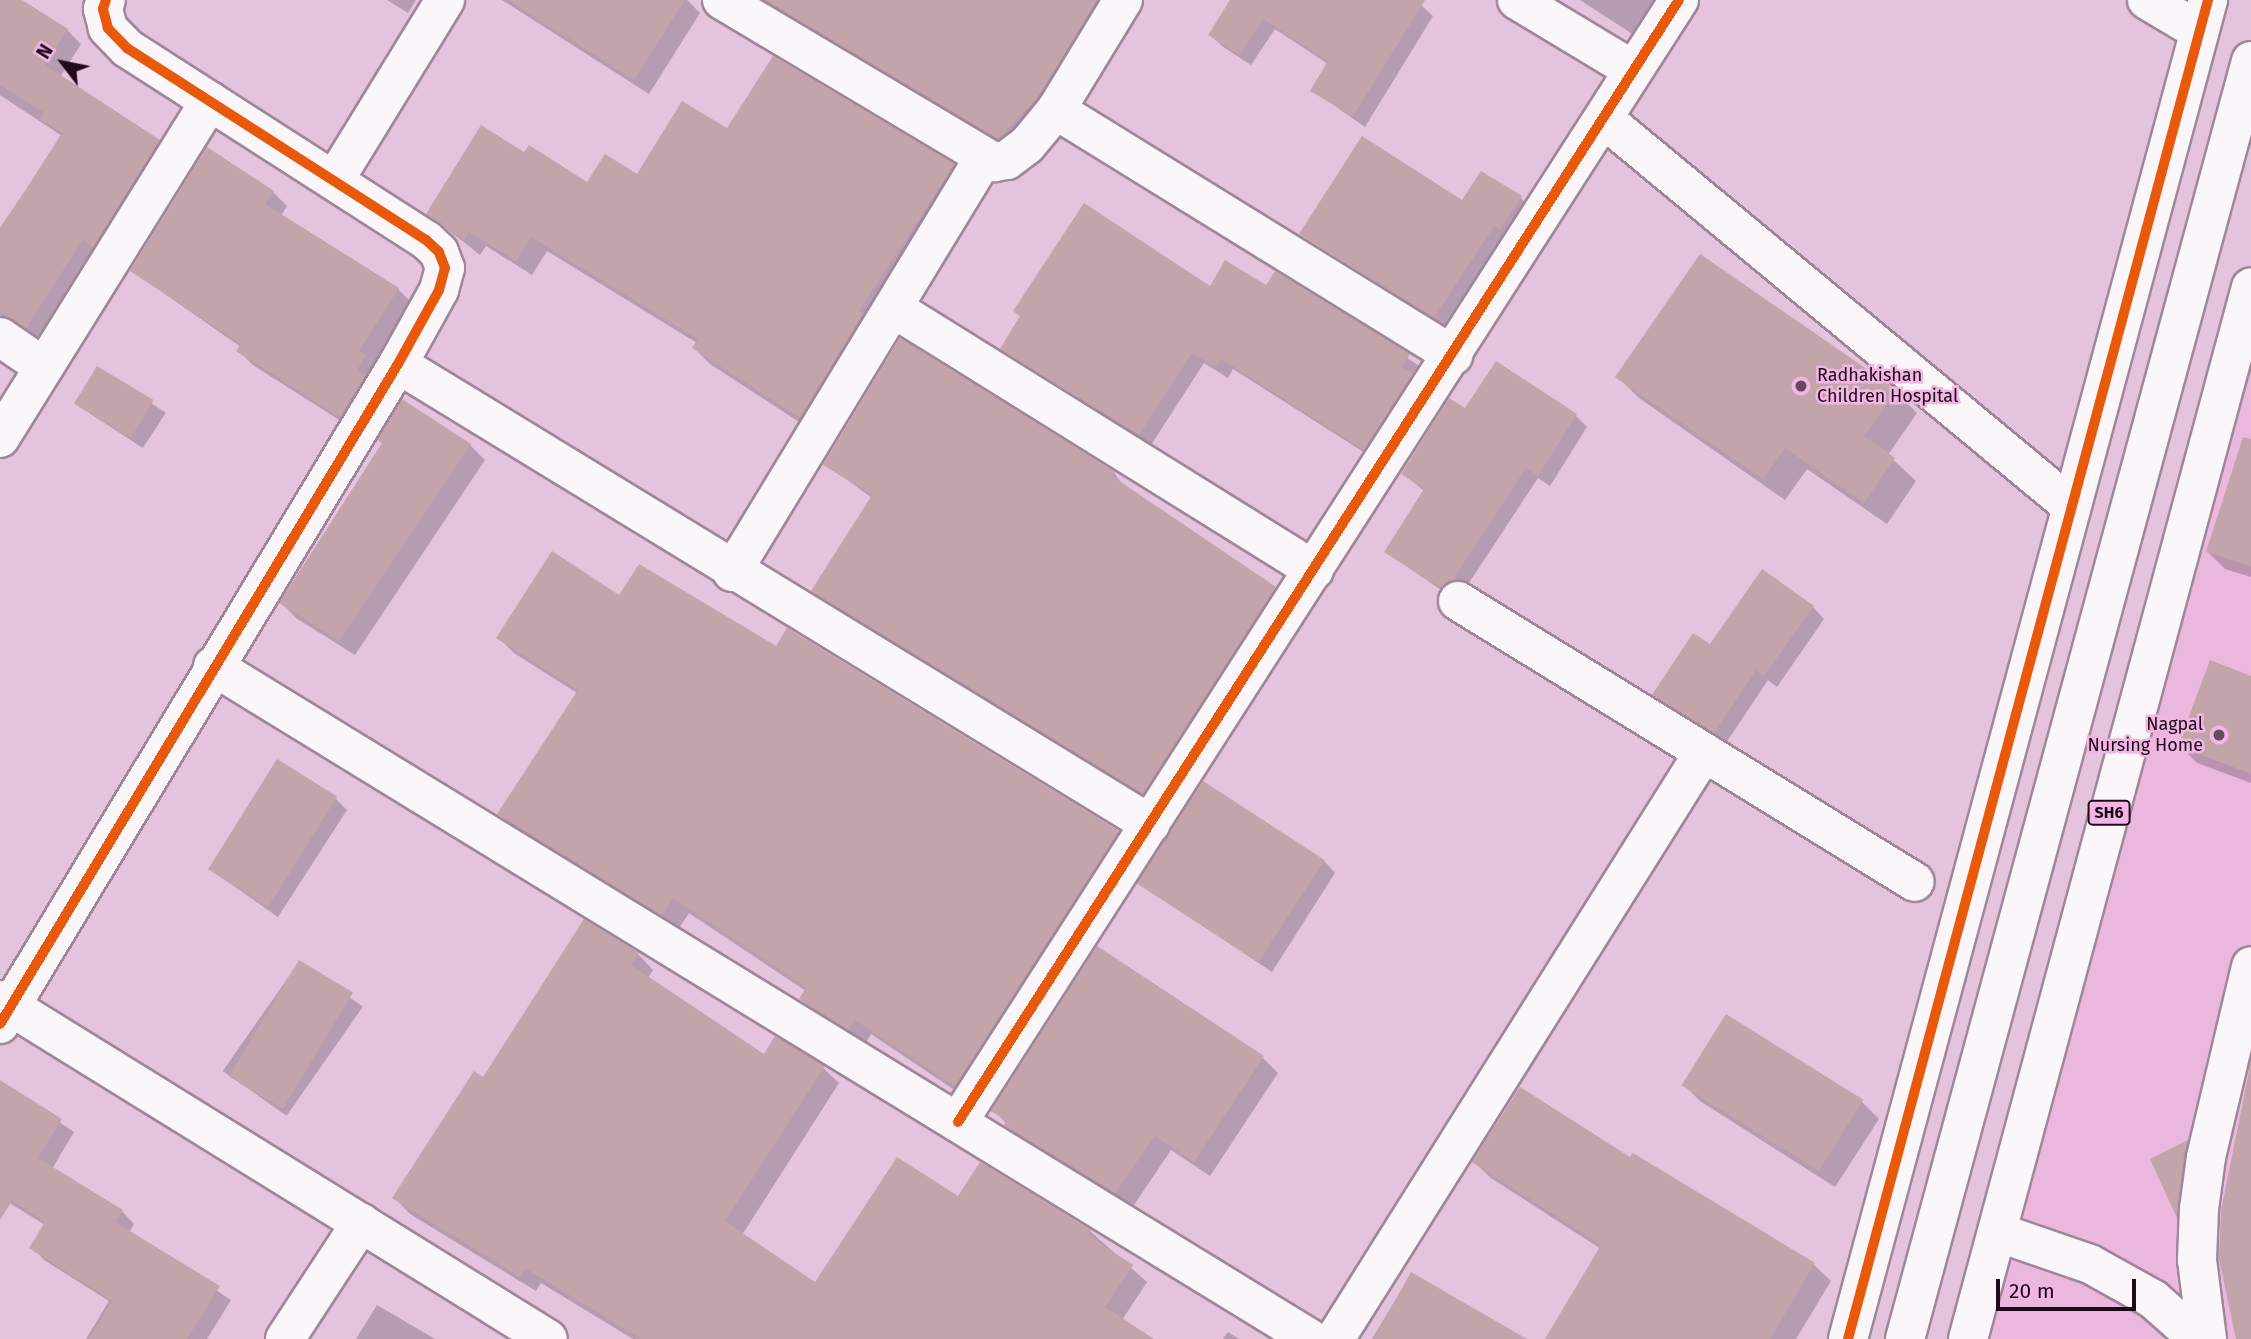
<!DOCTYPE html>
<style>
body{margin:0}
#map{position:relative;width:2251px;height:1339px;overflow:hidden;background:#e4c3dc;font-family:"Fira Sans",sans-serif}
div>[style]{position:absolute}
[style*='--x']{left:calc(var(--x)*1px);top:calc(var(--y)*1px);width:calc(var(--w)*1px);rotate:calc(var(--a)*1deg)}
.built>*{inset:0;background:#eab7dd}
.shadow>*{inset:0;background:#0003;transform-origin:0 0}
.building>*{inset:0;background:#c3a4aa;transform-origin:0 0}
.roads{filter:drop-shadow(2px 0 #9f8799) drop-shadow(-2px 0 #9f8799) drop-shadow(0 2px #9f8799) drop-shadow(0 -2px #9f8799)}
.minor>*{height:38px;margin:-19px;padding:0 19px;transform-origin:19px;border-radius:19px;background:#fbf6fa}
.major>*{height:38px;margin:-19px;padding:0 19px;transform-origin:19px;border-radius:19px;background:#fbf6fa}
.cycleway>*{height:10px;margin:-5px;padding:0 5px;transform-origin:5px;border-radius:5px;background:#e8590c}
.dots>*{width:19px;height:19px;translate:-50% -50%;box-sizing:border-box;border:4px solid #f1b6e2;border-radius:50%}
span{translate:-50% -50%;white-space:nowrap;text-align:center;line-height:1.15;-webkit-text-stroke:5px #f1b6e2;paint-order:stroke}
.shield-label span{padding:2px 5px;background:#f1b6e2;border:2px solid;border-radius:5px;-webkit-text-stroke-width:0}
.shield-label{font-size:16px;color:#1f0a1a;font-weight:700}
.poi-label{font-size:18px;color:#1f0a1a}
.left{translate:0 -50%;text-align:left}
.right{translate:-100% -50%;text-align:right}
.north{position:absolute;left:28px;top:28px;width:70px;height:70px;-webkit-text-stroke:5px #f1b6e2;paint-order:stroke;rotate:302deg;font-size:19px;font-weight:700;line-height:28px;text-align:center;color:#1f0a1a}
.north::after{content:'';display:block;margin:auto;width:24px;height:32px;background:#1f0a1a;clip-path:polygon(50% 0,100% 100%,50% 72%,0 100%)}
.scale{position:absolute;left:1996px;top:1279px;width:140px;height:32px;box-sizing:border-box;border:4px solid #1f0a1a;border-top:0;padding-left:9px;font-size:21px;line-height:24px;white-space:nowrap;color:#1f0a1a;-webkit-text-stroke:5px #f1b6e2;paint-order:stroke}
</style>
<div id="map">
<div class="built">
<i style="clip-path:polygon(2251px 367px,2251px 1339px,1975px 1339px,2078px 980px)"></i>
</div>
<div class="shadow">
<i style="clip-path:polygon(0 0,18px 0,67px 30px,81px 44px,60px 77px,159px 141px,173px 155px,41px 341px,0 315px,0 228px,62px 136px,0 95px)"></i>
<i style="clip-path:polygon(387px 0,416px 0,408px 13px)"></i>
<i style="clip-path:polygon(502px 0,687px 0,700px 13px,649px 94px)"></i>
<i style="clip-path:polygon(758px 0,1120px 0,1013px 152px)"></i>
<i style="clip-path:polygon(1232px 0,1415px 0,1433px 16px,1365px 127px,1312px 90px,1328px 64px,1275px 29px,1251px 65px,1222px 46px,1210px 34px)"></i>
<i style="clip-path:polygon(1580px 0,1665px 0,1640px 39px)"></i>
<i style="clip-path:polygon(727px 130px,954px 165px,969px 181px,816px 433px,710px 364px,694px 348px,697px 343px,547px 251px,532px 275px,486px 246px,480px 255px,428px 214px,525px 155px,588px 184px,638px 177px)"></i>
<i style="clip-path:polygon(273px 192px,287px 206px,281px 216px,398px 289px,412px 303px,373px 365px,379px 370px,355px 430px,253px 365px,239px 351px,241px 347px,132px 271px)"></i>
<i style="clip-path:polygon(1521px 198px,1531px 209px,1505px 236px,1446px 327px,1301px 234px,1463px 203px)"></i>
<i style="clip-path:polygon(1276px 273px,1421px 367px,1376px 460px,1233px 369px,1228px 378px,1204px 363px,1151px 445px,1002px 348px,1210px 289px,1267px 287px)"></i>
<i style="left:97px;top:368px;width:82px;height:42px;rotate:33deg"></i>
<i style="clip-path:polygon(1617px 376px,1895px 391px,1917px 413px,1888px 455px,1916px 481px,1887px 524px,1807px 469px,1785px 500px,1639px 398px)"></i>
<i style="clip-path:polygon(1466px 410px,1576px 416px,1587px 427px,1550px 486px,1538px 478px,1463px 592px,1454px 599px,1386px 552px,1425px 492px,1403px 473px)"></i>
<i style="clip-path:polygon(470px 445px,485px 460px,355px 655px,296px 618px,282px 603px)"></i>
<i style="clip-path:polygon(825px 464px,1114px 473px,1124px 487px,1286px 600px,1155px 804px,824px 602px,813px 591px,872px 498px)"></i>
<i style="clip-path:polygon(2251px 473px,2251px 577px,2225px 569px,2208px 552px)"></i>
<i style="clip-path:polygon(619px 597px,776px 648px,1118px 832px,1134px 848px,971px 1101px,871px 1034px,865px 1044px,817px 1015px,801px 999px,806px 991px,689px 913px,678px 930px,515px 830px,499px 814px,577px 693px,514px 653px,498px 637px)"></i>
<i style="clip-path:polygon(1813px 607px,1824px 619px,1777px 687px,1768px 680px,1726px 743px,1655px 695px,1710px 646px)"></i>
<i style="clip-path:polygon(2251px 678px,2251px 783px,2197px 763px,2180px 746px)"></i>
<i style="clip-path:polygon(336px 799px,347px 810px,278px 917px,208px 868px)"></i>
<i style="clip-path:polygon(1324px 861px,1335px 873px,1272px 972px,1139px 883px)"></i>
<i style="clip-path:polygon(638px 954px,653px 970px,648px 978px,765px 1056px,823px 1068px,839px 1083px,742px 1235px,816px 1284px,958px 1198px,1090px 1231px,1147px 1282px,1122px 1320px,1151px 1339px,633px 1339px,541px 1283px,536px 1291px,410px 1214px,395px 1198px,483px 1079px)"></i>
<i style="left:299px;top:962px;width:78px;height:133px;rotate:35deg"></i>
<i style="clip-path:polygon(1263px 1058px,1278px 1073px,1210px 1176px,1171px 1150px,1132px 1208px,1022px 1141px,994px 1110px)"></i>
<i style="clip-path:polygon(2251px 1069px,2251px 1339px,2238px 1339px,2221px 1259px,2223px 1211px)"></i>
<i style="clip-path:polygon(0 1082px,74px 1132px,52px 1169px,122px 1211px,134px 1224px,129px 1233px,231px 1300px,207px 1339px,86px 1339px,109px 1301px,44px 1260px,32px 1247px,45px 1225px,0 1197px)"></i>
<i style="clip-path:polygon(1683px 1084px,1862px 1102px,1879px 1119px,1835px 1187px,1700px 1101px)"></i>
<i style="clip-path:polygon(2187px 1142px,2204px 1159px,2194px 1232px,2178px 1217px,2153px 1159px)"></i>
<i style="clip-path:polygon(1634px 1156px,1814px 1265px,1831px 1281px,1796px 1339px,1547px 1339px,1601px 1249px,1491px 1178px,1474px 1162px,1631px 1160px)"></i>
<i style="clip-path:polygon(1411px 1274px,1523px 1339px,1372px 1339px)"></i>
<i style="clip-path:polygon(377px 1305px,435px 1339px,356px 1339px)"></i>
<i style="clip-path:polygon(1228px 1332px,1239px 1339px,1223px 1339px)"></i>
</div>
<div class="building">
<i style="clip-path:polygon(0 0,22px 0,68px 29px,45px 65px,160px 140px,93px 247px,83px 240px,26px 328px,0 312px,0 230px,62px 133px,40px 119px,45px 113px,0 85px)"></i>
<i style="clip-path:polygon(508px 0,685px 0,634px 80px)"></i>
<i style="clip-path:polygon(765px 0,1097px 0,1038px 97px,998px 139px)"></i>
<i style="clip-path:polygon(1230px 0,1425px 0,1353px 116px,1310px 91px,1328px 61px,1263px 19px,1239px 55px,1208px 35px)"></i>
<i style="clip-path:polygon(773px 56px,955px 164px,859px 311px,863px 314px,800px 418px,692px 348px,698px 339px,531px 237px,516px 261px,469px 232px,464px 240px,426px 214px,481px 125px,524px 152px,529px 145px,587px 182px,605px 154px,637px 174px,682px 101px,727px 128px)"></i>
<i style="clip-path:polygon(1362px 136px,1462px 200px,1481px 171px,1522px 196px,1500px 230px,1494px 226px,1434px 318px,1299px 234px)"></i>
<i style="clip-path:polygon(207px 147px,274px 191px,265px 204px,399px 288px,359px 351px,366px 355px,357px 370px,366px 375px,340px 417px,236px 351px,241px 344px,130px 271px)"></i>
<i style="clip-path:polygon(1084px 203px,1210px 286px,1225px 260px,1266px 285px,1275px 271px,1410px 354px,1402px 367px,1413px 374px,1364px 450px,1221px 359px,1216px 367px,1192px 353px,1139px 435px,1000px 349px,1020px 316px,1013px 311px)"></i>
<i style="clip-path:polygon(1700px 254px,1897px 390px,1864px 436px,1895px 458px,1864px 503px,1785px 448px,1763px 479px,1615px 377px)"></i>
<i style="clip-path:polygon(900px 338px,1115px 472px,1112px 476px,1276px 587px,1143px 794px,811px 591px,872px 495px,823px 465px)"></i>
<i style="clip-path:polygon(1496px 361px,1577px 414px,1538px 476px,1526px 468px,1452px 581px,1441px 588px,1384px 552px,1424px 489px,1401px 474px,1449px 398px,1465px 408px)"></i>
<i style="left:97px;top:366px;width:66px;height:44px;rotate:31deg"></i>
<i style="clip-path:polygon(402px 399px,471px 444px,339px 641px,279px 603px,382px 443px,377px 440px)"></i>
<i style="clip-path:polygon(2243px 437px,2251px 439px,2251px 566px,2206px 552px)"></i>
<i style="clip-path:polygon(552px 551px,619px 595px,639px 564px,776px 646px,787px 628px,1119px 831px,955px 1086px,855px 1020px,848px 1030px,799px 999px,806px 987px,673px 898px,662px 916px,497px 814px,578px 690px,496px 638px)"></i>
<i style="clip-path:polygon(1762px 569px,1814px 606px,1764px 676px,1756px 670px,1714px 733px,1652px 695px,1693px 633px,1710px 644px)"></i>
<i style="clip-path:polygon(2210px 660px,2251px 676px,2251px 774px,2178px 746px)"></i>
<i style="left:277px;top:759px;width:71px;height:130px;rotate:32deg"></i>
<i style="left:1203px;top:781px;width:145px;height:122px;rotate:33deg"></i>
<i style="clip-path:polygon(584px 919px,639px 953px,631px 965px,764px 1054px,775px 1036px,825px 1066px,725px 1221px,729px 1224px,815px 1282px,897px 1157px,958px 1196px,980px 1162px,1091px 1230px,1087px 1235px,1133px 1265px,1105px 1307px,1154px 1339px,641px 1339px,525px 1268px,520px 1277px,392px 1198px,474px 1071px,483px 1077px)"></i>
<i style="clip-path:polygon(1097px 946px,1264px 1056px,1194px 1162px,1155px 1136px,1115px 1193px,1004px 1125px,1007px 1121px,991px 1111px)"></i>
<i style="left:299px;top:960px;width:63px;height:136px;rotate:31deg"></i>
<i style="left:1726px;top:1014px;width:162px;height:84px;rotate:32deg"></i>
<i style="clip-path:polygon(2251px 1061px,2251px 1339px,2236px 1339px,2219px 1259px,2221px 1211px)"></i>
<i style="clip-path:polygon(0 1080px,62px 1119px,38px 1158px,123px 1210px,115px 1222px,220px 1286px,187px 1339px,89px 1339px,112px 1301px,29px 1248px,45px 1222px,12px 1201px,0 1220px)"></i>
<i style="clip-path:polygon(1520px 1087px,1630px 1157px,1633px 1153px,1815px 1263px,1770px 1339px,1545px 1339px,1601px 1245px,1472px 1162px)"></i>
<i style="clip-path:polygon(2188px 1140px,2184px 1154px,2177px 1218px,2150px 1159px)"></i>
<i style="clip-path:polygon(1411px 1272px,1527px 1339px,1374px 1339px)"></i>
</div>
<div class="roads">
<div class="minor">
<i style="--x:722;--y:0;--w:317;--a:30.8"></i>
<i style="--x:994;--y:162;--w:13;--a:-9"></i>
<i style="--x:1007;--y:160;--w:25;--a:-37"></i>
<i style="--x:1027;--y:145;--w:45;--a:-50.4"></i>
<i style="--x:1056;--y:110;--w:129;--a:-58.7"></i>
<i style="--x:1517;--y:0;--w:135;--a:31.1"></i>
<i style="--x:2147;--y:0;--w:61;--a:30.8"></i>
<i style="--x:1056;--y:110;--w:467;--a:31.7"></i>
<i style="--x:1604;--y:119;--w:605;--a:39.64"></i>
<i style="--x:335;--y:179;--w:210;--a:-58.4"></i>
<i style="--x:893;--y:308;--w:496;--a:31.9"></i>
<i style="--x:0;--y:337;--w:53;--a:34.3"></i>
<i style="--x:398;--y:364;--w:882;--a:31.45"></i>
<i style="--x:0;--y:438;--w:397;--a:-58.1"></i>
<i style="--x:732;--y:572;--w:485;--a:-58.7"></i>
<i style="--x:1458;--y:601;--w:536;--a:31.59"></i>
<i style="--x:213;--y:666;--w:1288;--a:31.51"></i>
<i style="--x:0;--y:1000;--w:644;--a:31.74"></i>
<i style="--x:0;--y:1024;--w:771;--a:-58.91"></i>
<i style="--x:398;--y:364;--w:85;--a:-61"></i>
<i style="--x:439;--y:290;--w:23;--a:-75"></i>
<i style="--x:445;--y:268;--w:17;--a:-111"></i>
<i style="--x:439;--y:252;--w:18;--a:-137"></i>
<i style="--x:426;--y:240;--w:355;--a:-147.3"></i>
<i style="--x:127;--y:48;--w:28;--a:-134"></i>
<i style="--x:108;--y:28;--w:20;--a:-105"></i>
<i style="--x:103;--y:9;--w:9;--a:-72"></i>
<i style="--x:958;--y:1122;--w:1334;--a:-57.28"></i>
<i style="--x:1997;--y:1232;--w:98;--a:19"></i>
<i style="--x:2090;--y:1264;--w:72;--a:29.1"></i>
<i style="--x:2153;--y:1299;--w:60;--a:41.6"></i>
<i style="--x:285;--y:1339;--w:139;--a:-56.8"></i>
<i style="--x:1335;--y:1339;--w:693;--a:-57.85"></i>
<i style="--x:1848;--y:1339;--w:1387;--a:-74.95"></i>
<i style="--x:2207;--y:1339;--w:80;--a:-97.2"></i>
<i style="--x:2197;--y:1260;--w:51;--a:-87.8"></i>
<i style="--x:2199;--y:1209;--w:52;--a:-82.3"></i>
<i style="--x:2206;--y:1157;--w:196;--a:-76.7"></i>
</div>
<div class="major">
<i style="--x:1905;--y:1339;--w:1324;--a:-74.85"></i>
<i style="--x:1968;--y:1339;--w:1089;--a:-74.94"></i>
</div>
</div>
<div class="cycleway">
<i style="--x:0;--y:1024;--w:771;--a:-58.91"></i>
<i style="--x:398;--y:364;--w:85;--a:-61"></i>
<i style="--x:439;--y:290;--w:23;--a:-75"></i>
<i style="--x:445;--y:268;--w:17;--a:-111"></i>
<i style="--x:439;--y:252;--w:18;--a:-137"></i>
<i style="--x:426;--y:240;--w:355;--a:-147.3"></i>
<i style="--x:127;--y:48;--w:28;--a:-134"></i>
<i style="--x:108;--y:28;--w:20;--a:-105"></i>
<i style="--x:103;--y:9;--w:9;--a:-72"></i>
<i style="--x:958;--y:1122;--w:1334;--a:-57.28"></i>
<i style="--x:1848;--y:1339;--w:1387;--a:-74.95"></i>
</div>
<div class="dots">
<i style="left:1801px;top:386px;background:#644b5e"></i>
<i style="left:2219px;top:735px;background:#644b5e"></i>
</div>
<div class="shield-label">
<span style="left:2109px;top:813px">SH6</span>
</div>
<div class="poi-label">
<span class="left" style="left:1817px;top:386px">Radhakishan<br>Children Hospital</span>
<span class="right" style="left:2203px;top:735px">Nagpal<br>Nursing Home</span>
</div>
<div class="north">N</div>
<div class="scale">20 m</div>
</div>
